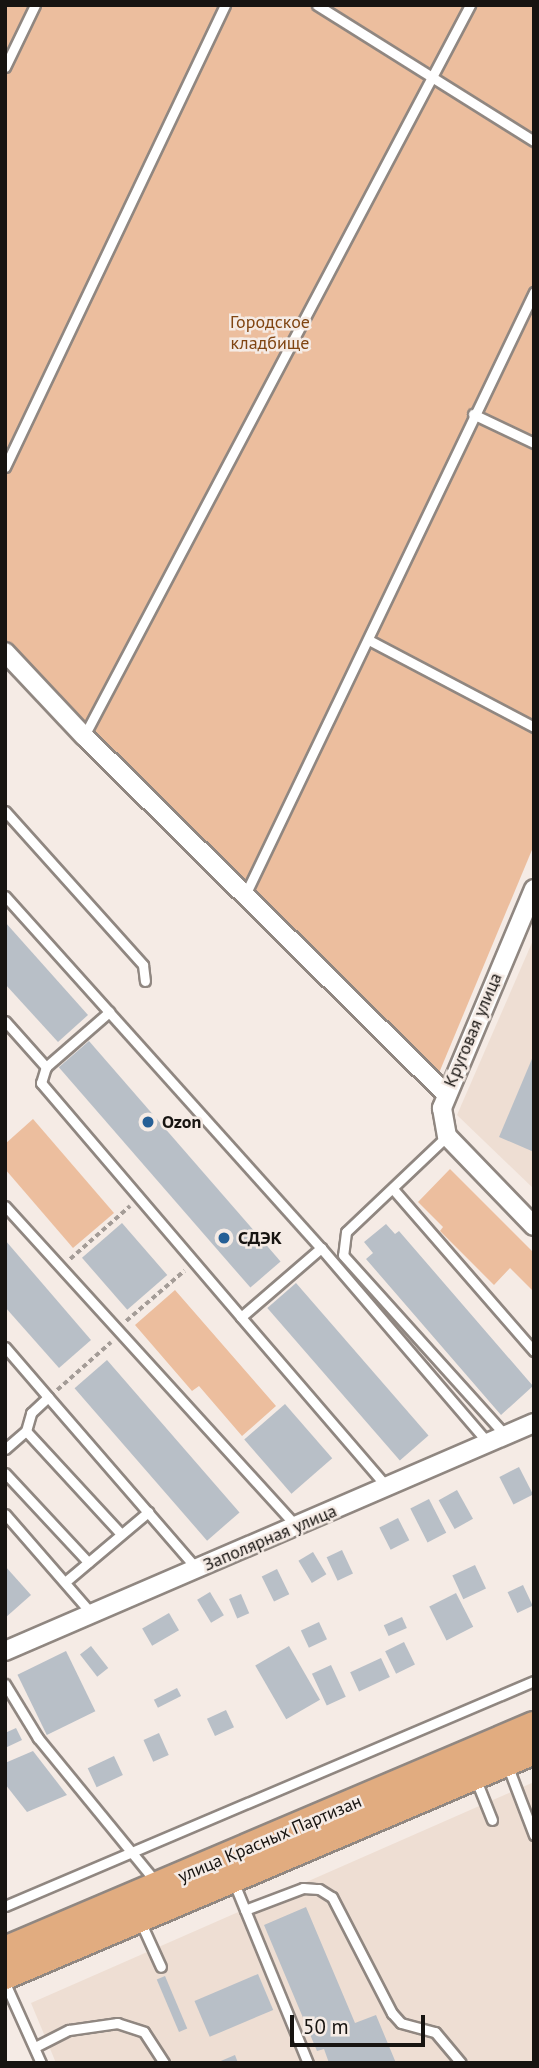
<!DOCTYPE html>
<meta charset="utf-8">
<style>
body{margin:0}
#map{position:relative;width:539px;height:2068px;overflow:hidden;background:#f5ebe5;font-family:"PT Sans",sans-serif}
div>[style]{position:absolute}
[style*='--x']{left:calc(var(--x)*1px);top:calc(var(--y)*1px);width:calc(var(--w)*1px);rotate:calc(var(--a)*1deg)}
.built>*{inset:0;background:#eeded3}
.green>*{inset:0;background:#ecbe9e}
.building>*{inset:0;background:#b8bfc7;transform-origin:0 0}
.path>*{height:3.5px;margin-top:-1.75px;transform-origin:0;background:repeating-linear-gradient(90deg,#a49c97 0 5px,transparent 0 8.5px)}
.roads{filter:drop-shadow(2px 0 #908781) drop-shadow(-2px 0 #908781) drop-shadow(0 2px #908781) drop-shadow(0 -2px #908781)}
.lane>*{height:9px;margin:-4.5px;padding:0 4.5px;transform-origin:4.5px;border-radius:4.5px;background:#fff}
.street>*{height:18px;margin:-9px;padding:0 9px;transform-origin:9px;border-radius:9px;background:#fff}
.primary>*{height:28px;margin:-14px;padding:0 14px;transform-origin:14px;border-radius:14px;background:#e1ac80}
.dots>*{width:19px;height:19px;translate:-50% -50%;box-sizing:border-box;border:4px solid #f5ebe5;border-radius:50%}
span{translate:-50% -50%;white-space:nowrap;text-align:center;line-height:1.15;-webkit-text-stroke:5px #f5ebe5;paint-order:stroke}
.park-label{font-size:18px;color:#804512}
.street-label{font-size:18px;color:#171411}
.poi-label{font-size:18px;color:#171411;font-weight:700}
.left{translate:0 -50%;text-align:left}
.frame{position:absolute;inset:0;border:7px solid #171411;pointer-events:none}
.scale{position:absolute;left:290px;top:2015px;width:135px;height:32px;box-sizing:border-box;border:4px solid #171411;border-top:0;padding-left:9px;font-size:21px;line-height:24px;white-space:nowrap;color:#171411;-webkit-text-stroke:5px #f5ebe5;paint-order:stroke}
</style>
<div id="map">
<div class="built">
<i style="clip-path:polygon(534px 938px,534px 1189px,457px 1115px)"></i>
<i style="clip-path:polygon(534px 1782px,534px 2063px,56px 2063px,31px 2003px)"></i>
</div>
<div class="green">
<i style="clip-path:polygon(5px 5px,534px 5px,534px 845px,439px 1073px,5px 662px)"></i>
<i style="clip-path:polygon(33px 1119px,114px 1213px,73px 1248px,5px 1169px,5px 1144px)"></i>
<i style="clip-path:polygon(450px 1169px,534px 1253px,532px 1290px,510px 1268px,494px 1285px,440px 1231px,443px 1227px,418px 1202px)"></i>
<i style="clip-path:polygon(175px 1290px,276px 1406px,242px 1436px,199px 1386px,192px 1391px,135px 1325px)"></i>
</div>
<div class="building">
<i style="clip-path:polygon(5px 922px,88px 1015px,58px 1042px,5px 984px)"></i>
<i style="left:89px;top:1041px;width:292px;height:40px;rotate:49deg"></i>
<i style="clip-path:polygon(534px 1054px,534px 1152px,499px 1137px)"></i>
<i style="left:122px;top:1223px;width:69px;height:53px;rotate:49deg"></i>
<i style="clip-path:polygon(386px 1224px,395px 1234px,399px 1231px,533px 1386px,501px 1415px,366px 1259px,373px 1253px,364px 1242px)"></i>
<i style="clip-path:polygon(5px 1240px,91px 1340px,59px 1368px,5px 1307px)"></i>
<i style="left:296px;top:1283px;width:202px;height:38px;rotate:49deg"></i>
<i style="left:107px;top:1360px;width:202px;height:43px;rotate:49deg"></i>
<i style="left:285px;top:1404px;width:72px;height:54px;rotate:49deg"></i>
<i style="left:519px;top:1467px;width:31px;height:22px;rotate:63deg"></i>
<i style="left:457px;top:1490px;width:33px;height:21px;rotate:61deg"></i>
<i style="left:429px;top:1499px;width:38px;height:21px;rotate:63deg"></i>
<i style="left:398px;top:1518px;width:25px;height:21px;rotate:63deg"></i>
<i style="left:342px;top:1550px;width:26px;height:17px;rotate:65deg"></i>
<i style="left:313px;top:1552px;width:26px;height:17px;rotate:59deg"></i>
<i style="left:475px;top:1565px;width:26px;height:25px;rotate:65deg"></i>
<i style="clip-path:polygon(5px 1566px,31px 1595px,5px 1618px)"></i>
<i style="left:277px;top:1569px;width:28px;height:17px;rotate:64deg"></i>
<i style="left:523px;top:1585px;width:23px;height:17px;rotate:65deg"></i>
<i style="left:210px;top:1592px;width:27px;height:15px;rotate:59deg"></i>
<i style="left:456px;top:1593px;width:38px;height:30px;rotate:63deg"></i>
<i style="left:241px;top:1594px;width:21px;height:13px;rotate:67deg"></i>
<i style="left:169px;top:1613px;width:20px;height:31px;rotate:60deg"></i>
<i style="left:402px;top:1617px;width:12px;height:20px;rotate:66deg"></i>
<i style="left:319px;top:1622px;width:19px;height:20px;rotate:65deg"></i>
<i style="left:404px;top:1642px;width:25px;height:21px;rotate:64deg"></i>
<i style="left:91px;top:1646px;width:28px;height:14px;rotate:52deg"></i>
<i style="left:289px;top:1646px;width:62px;height:39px;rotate:60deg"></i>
<i style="left:66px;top:1651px;width:67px;height:54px;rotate:64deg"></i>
<i style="left:381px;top:1658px;width:21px;height:34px;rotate:65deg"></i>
<i style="left:331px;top:1665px;width:35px;height:21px;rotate:65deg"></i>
<i style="left:177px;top:1688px;width:9px;height:26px;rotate:63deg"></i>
<i style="left:226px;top:1710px;width:19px;height:21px;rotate:65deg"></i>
<i style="clip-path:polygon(16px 1728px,22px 1740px,5px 1748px,5px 1733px)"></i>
<i style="left:159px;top:1733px;width:24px;height:17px;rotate:66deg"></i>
<i style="clip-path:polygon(33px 1751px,67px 1795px,27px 1812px,5px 1784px,5px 1763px)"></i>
<i style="left:114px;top:1756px;width:21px;height:29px;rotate:65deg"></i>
<i style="clip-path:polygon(306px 1907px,355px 2023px,376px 2015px,396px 2063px,329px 2063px,324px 2049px,317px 2051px,264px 1925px)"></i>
<i style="left:258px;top:1974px;width:39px;height:69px;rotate:67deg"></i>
<i style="left:165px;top:1976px;width:57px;height:9px;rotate:67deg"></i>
<i style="clip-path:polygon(235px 2055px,238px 2063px,216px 2063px)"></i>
</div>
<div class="path">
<i style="--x:70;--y:1259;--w:80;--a:-41.5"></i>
<i style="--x:126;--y:1321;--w:77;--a:-40.8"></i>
<i style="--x:57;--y:1390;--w:72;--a:-41.6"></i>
</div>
<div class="roads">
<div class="lane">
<i style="--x:317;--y:5;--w:256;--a:32.1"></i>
<i style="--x:5;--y:67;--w:69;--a:-64.2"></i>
<i style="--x:473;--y:414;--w:68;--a:25.4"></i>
<i style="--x:5;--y:467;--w:512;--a:-64.54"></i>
<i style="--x:369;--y:640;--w:187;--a:27.8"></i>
<i style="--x:84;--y:736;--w:827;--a:-62.16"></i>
<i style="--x:5;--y:811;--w:207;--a:48.1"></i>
<i style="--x:143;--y:965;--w:16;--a:83"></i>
<i style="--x:245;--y:895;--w:669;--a:-64.39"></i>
<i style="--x:5;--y:896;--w:156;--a:48.1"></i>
<i style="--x:5;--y:1021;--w:62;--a:48.3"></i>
<i style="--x:447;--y:1136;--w:139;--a:136.5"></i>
<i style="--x:346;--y:1232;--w:23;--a:97"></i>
<i style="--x:343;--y:1255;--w:244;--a:48"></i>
<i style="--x:393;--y:1189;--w:215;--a:49"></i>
<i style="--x:5;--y:1206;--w:433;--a:47.7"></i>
<i style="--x:241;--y:1317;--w:308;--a:-130.5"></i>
<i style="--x:41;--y:1083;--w:17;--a:-73"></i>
<i style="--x:46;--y:1067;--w:84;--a:-41.1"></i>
<i style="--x:109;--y:1012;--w:317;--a:48.1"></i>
<i style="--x:5;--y:1347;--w:66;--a:49.3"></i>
<i style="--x:26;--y:1431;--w:140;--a:47.3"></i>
<i style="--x:5;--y:1449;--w:28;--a:-41"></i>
<i style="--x:26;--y:1431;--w:19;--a:-74"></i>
<i style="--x:31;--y:1413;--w:23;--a:-43"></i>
<i style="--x:48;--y:1397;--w:228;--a:49.1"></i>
<i style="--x:5;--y:1473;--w:122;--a:47"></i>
<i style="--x:387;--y:1487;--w:224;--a:-130.7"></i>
<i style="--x:241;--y:1317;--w:106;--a:-40.8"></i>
<i style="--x:321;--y:1248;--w:257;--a:49.4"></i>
<i style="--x:5;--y:1514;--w:133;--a:49"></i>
<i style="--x:65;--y:1582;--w:109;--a:-40.1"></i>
<i style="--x:5;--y:1684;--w:63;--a:58.6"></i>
<i style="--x:38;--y:1738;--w:186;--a:50.7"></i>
<i style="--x:508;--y:1767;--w:73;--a:69.1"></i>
<i style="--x:476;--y:1780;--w:43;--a:68.2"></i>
<i style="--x:234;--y:1883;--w:195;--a:67.7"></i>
<i style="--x:5;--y:1906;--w:575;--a:-23.04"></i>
<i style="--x:245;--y:1910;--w:62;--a:-20.8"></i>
<i style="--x:303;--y:1888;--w:16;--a:4"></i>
<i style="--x:319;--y:1889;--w:15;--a:32"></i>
<i style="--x:332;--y:1897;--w:131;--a:62.7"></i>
<i style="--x:392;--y:2013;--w:13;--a:48"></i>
<i style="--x:401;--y:2023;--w:35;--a:15"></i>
<i style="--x:435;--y:2032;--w:40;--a:50"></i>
<i style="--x:141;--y:1923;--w:48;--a:65.6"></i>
<i style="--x:5;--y:1983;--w:88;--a:65.8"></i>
<i style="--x:35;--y:2047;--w:38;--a:-27"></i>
<i style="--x:69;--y:2030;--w:49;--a:-8.3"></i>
<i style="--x:117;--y:2023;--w:28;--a:18"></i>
<i style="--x:144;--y:2032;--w:37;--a:57"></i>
</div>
<div class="street">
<i style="--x:5;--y:652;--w:115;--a:46.8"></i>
<i style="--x:84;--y:736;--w:509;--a:44.68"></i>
<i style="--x:534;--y:889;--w:238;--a:112.8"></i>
<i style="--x:442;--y:1108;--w:28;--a:80"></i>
<i style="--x:447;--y:1136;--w:125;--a:46"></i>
<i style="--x:5;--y:1651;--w:576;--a:-23.32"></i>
</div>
<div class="primary">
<i style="--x:5;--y:1951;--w:575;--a:-23.04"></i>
<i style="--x:5;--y:1975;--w:575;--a:-23.04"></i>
</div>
</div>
<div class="dots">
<i style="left:148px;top:1122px;background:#255f96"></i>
<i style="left:224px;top:1238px;background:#255f96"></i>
</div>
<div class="park-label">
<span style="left:270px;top:333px">Городское<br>кладбище</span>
</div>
<div class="street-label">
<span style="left:473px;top:1030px;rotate:-67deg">Круговая улица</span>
<span style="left:270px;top:1538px;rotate:-23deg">Заполярная улица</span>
<span style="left:270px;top:1839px;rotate:-23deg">улица Красных Партизан</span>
</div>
<div class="poi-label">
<span class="left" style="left:162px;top:1122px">Ozon</span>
<span class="left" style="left:238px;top:1238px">СДЭК</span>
</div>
<div class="frame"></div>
<div class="scale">50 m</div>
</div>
